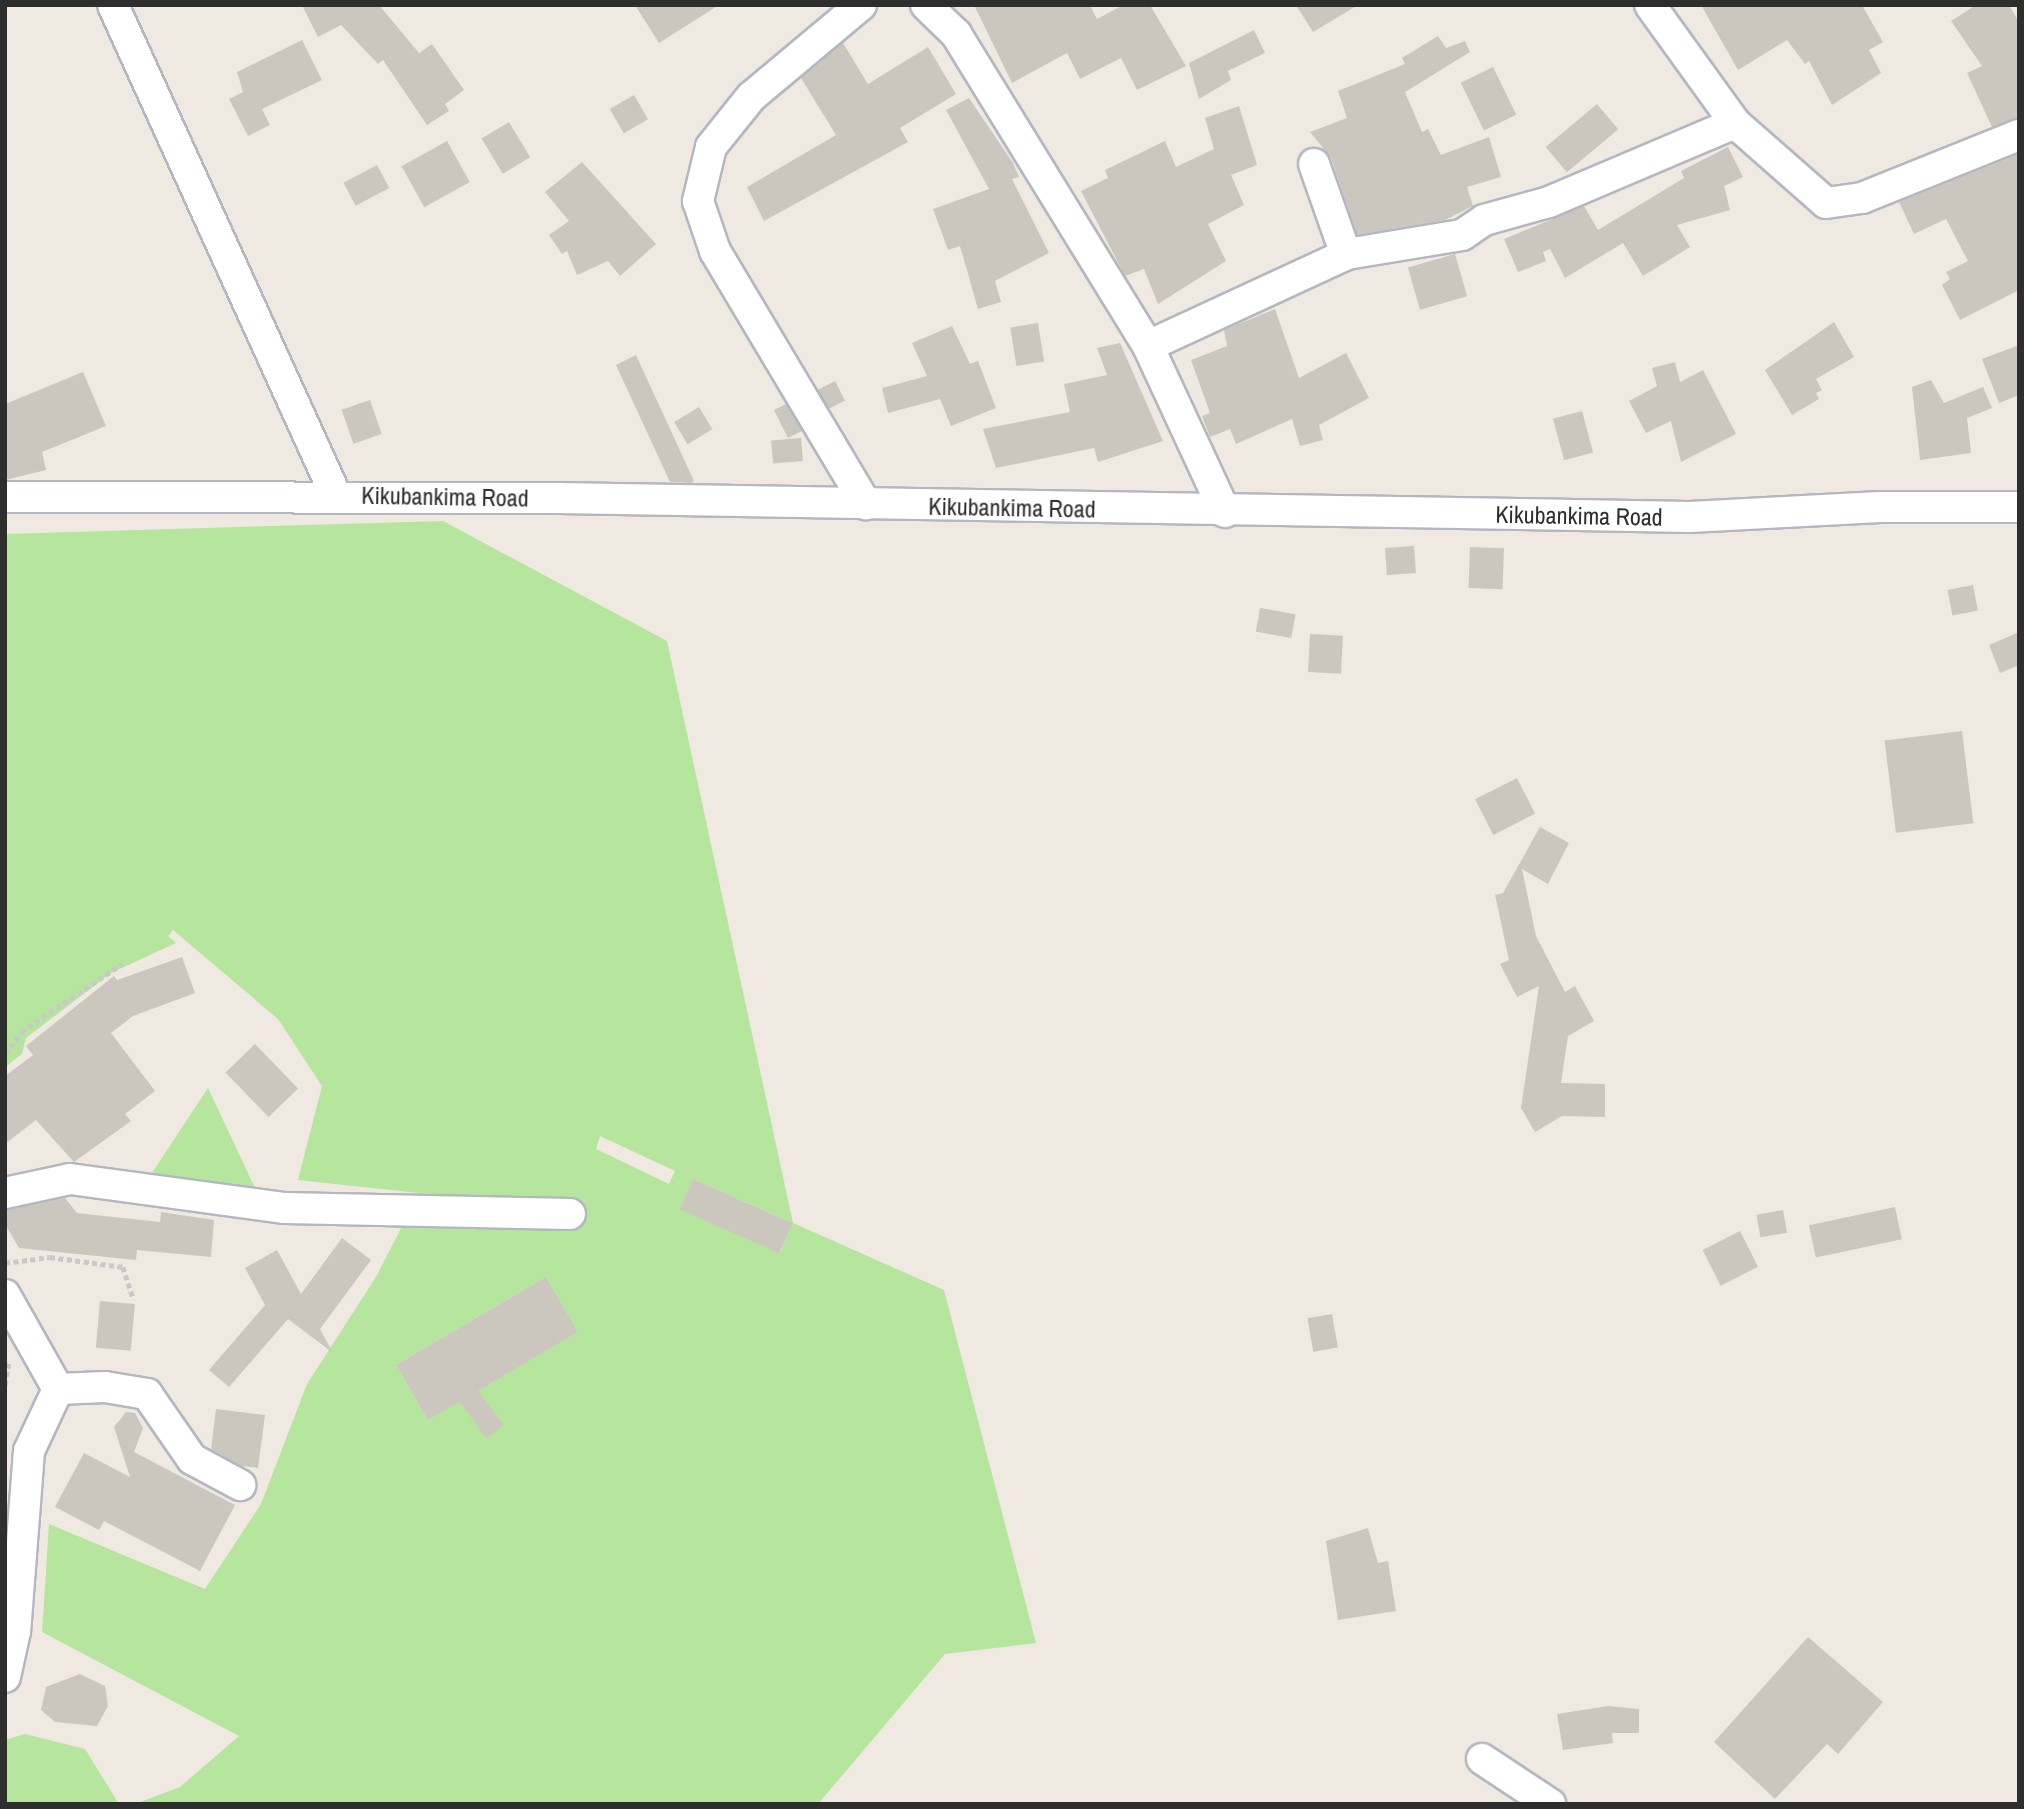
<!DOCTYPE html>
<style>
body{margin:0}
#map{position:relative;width:2024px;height:1809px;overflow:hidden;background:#efe9e1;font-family:"Archivo Narrow",sans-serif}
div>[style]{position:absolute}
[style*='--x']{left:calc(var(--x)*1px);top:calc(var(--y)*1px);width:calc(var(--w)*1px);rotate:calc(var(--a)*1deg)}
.green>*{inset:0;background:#b6e59e}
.building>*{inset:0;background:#cbc7bf;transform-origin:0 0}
.path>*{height:4.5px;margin-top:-2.25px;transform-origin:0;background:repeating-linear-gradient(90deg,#c9c9c9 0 5px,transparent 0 8.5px)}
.roads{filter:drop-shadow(2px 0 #b4b7c1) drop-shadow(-2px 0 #b4b7c1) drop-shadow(0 2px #b4b7c1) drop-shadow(0 -2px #b4b7c1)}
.minor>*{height:30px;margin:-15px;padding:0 15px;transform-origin:15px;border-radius:15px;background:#fff}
span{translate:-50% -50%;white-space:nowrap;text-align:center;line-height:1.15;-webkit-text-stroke:5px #fff;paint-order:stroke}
.street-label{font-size:24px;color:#2e2e2e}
.frame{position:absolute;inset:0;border:7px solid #2e2e2e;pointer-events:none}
</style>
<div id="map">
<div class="green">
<i style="clip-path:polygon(evenodd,443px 521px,667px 641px,793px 1223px,944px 1290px,1036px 1643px,945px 1654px,818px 1804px,135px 1804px,180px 1787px,239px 1736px,42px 1632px,49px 1524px,205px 1589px,261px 1504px,307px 1384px,376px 1277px,419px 1193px,298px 1180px,322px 1086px,278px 1019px,173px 930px,168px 936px,176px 943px,111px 973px,26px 1038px,22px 1054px,5px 1067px,5px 534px,443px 521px,600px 1136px,675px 1171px,669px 1184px,596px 1149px,600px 1136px,443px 521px,693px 1179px,792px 1223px,780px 1253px,680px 1209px,693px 1179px,443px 521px,546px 1277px,578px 1332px,428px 1420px,396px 1365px,546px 1277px)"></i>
<i style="clip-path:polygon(208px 1088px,255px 1188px,148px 1179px)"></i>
<i style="clip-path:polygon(25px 1734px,85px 1749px,119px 1804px,5px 1804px,5px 1740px)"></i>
</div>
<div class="building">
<i style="clip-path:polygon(302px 5px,379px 5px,419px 53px,432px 44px,464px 90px,445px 104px,449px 111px,427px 125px,383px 60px,378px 64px,341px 25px,318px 37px)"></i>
<i style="clip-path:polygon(635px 5px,719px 5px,659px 43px)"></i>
<i style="clip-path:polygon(974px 5px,1090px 5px,1097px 19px,1123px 5px,1150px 5px,1186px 66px,1137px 90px,1121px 58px,1080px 79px,1067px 53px,1012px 83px)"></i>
<i style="clip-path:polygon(1296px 5px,1358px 5px,1313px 32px)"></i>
<i style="clip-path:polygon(1701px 5px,1862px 5px,1883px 42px,1869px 50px,1881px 73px,1832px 105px,1809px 61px,1805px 64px,1787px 40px,1738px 70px)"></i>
<i style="clip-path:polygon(1976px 5px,2009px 5px,2019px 22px,2019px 118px,1992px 127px,1967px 73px,1982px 66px,1951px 21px)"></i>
<i style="clip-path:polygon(1254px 30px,1265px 53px,1228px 71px,1231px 80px,1199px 99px,1189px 63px)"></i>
<i style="clip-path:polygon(1438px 36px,1446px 48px,1465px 41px,1470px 52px,1405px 92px,1422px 132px,1428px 129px,1441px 155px,1489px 137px,1501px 177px,1467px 187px,1473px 206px,1445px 220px,1357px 235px,1331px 158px,1310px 132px,1347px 118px,1338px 91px,1405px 64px,1402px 58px)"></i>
<i style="clip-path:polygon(302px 40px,322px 80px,262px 109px,270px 125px,248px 136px,229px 99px,243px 92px,237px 72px)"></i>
<i style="clip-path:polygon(843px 43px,868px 84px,928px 47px,956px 94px,900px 128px,908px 142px,764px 221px,747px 187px,836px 135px,801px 78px)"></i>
<i style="left:1493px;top:67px;width:53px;height:36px;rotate:64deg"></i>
<i style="left:634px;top:95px;width:28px;height:28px;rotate:60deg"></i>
<i style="clip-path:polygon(969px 98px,1013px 163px,1019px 177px,1012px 179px,1049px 253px,995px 281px,1001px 302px,978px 309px,960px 246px,948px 250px,933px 209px,989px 189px,946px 110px)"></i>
<i style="left:1597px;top:104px;width:33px;height:67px;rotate:50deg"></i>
<i style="clip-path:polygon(1239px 106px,1257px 165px,1231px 175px,1244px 205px,1208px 224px,1226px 261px,1158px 304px,1144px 269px,1125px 276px,1081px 191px,1108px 178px,1105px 170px,1165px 141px,1176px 167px,1214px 149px,1205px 118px)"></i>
<i style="left:509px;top:122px;width:41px;height:32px;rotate:59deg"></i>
<i style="left:447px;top:141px;width:47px;height:52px;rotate:61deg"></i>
<i style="clip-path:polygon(1728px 147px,1743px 177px,1724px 186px,1730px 210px,1677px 225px,1690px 247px,1643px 276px,1623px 243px,1565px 278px,1550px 249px,1543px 252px,1546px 261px,1518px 272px,1504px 239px,1584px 206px,1598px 230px,1684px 178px,1681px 171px)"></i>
<i style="clip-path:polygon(2019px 154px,2019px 290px,1960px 320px,1942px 285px,1950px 279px,1946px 272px,1968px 261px,1946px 219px,1914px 234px,1899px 202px)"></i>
<i style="clip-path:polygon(582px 162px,656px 244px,620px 276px,608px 261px,577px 275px,567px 251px,562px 254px,549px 235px,569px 221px,545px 192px)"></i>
<i style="left:377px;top:165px;width:26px;height:38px;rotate:62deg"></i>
<i style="left:1455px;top:254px;width:44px;height:49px;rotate:74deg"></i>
<i style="clip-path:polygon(1275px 309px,1299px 378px,1346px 353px,1369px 398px,1319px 425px,1323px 440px,1300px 446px,1292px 419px,1236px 444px,1230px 429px,1210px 437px,1202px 416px,1210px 413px,1191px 360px,1227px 346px,1224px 330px)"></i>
<i style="clip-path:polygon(1834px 322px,1854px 357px,1816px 379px,1822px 390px,1816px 393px,1819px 399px,1792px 415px,1765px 370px)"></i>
<i style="left:1038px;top:323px;width:39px;height:28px;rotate:81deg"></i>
<i style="clip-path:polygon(952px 326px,970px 364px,978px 361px,996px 408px,951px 426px,940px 399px,888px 413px,882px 388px,927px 376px,912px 343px)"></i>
<i style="clip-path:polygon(1120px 343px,1163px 441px,1098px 462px,1094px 448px,996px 468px,983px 429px,1070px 412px,1064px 384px,1107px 375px,1097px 348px)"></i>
<i style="clip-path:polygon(2019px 345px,2019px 395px,1999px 403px,1982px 359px)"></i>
<i style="clip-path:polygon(636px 355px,694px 481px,691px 483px,670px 482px,616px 365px)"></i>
<i style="clip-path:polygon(1675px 362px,1680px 382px,1703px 370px,1736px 434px,1681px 462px,1671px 421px,1646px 433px,1629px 401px,1657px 386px,1652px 368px)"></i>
<i style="clip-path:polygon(83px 372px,106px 426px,42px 452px,46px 470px,5px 480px,5px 404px)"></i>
<i style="clip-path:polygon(1931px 380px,1944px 403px,1983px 387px,1992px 408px,1967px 418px,1971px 453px,1920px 460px,1912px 387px)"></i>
<i style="left:835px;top:381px;width:22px;height:19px;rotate:63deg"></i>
<i style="left:370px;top:400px;width:36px;height:30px;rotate:71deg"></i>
<i style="clip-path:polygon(786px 404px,802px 431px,788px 438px,774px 410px)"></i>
<i style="left:699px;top:407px;width:26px;height:29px;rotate:59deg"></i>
<i style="left:1582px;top:411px;width:43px;height:30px;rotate:75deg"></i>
<i style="left:801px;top:438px;width:23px;height:30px;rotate:85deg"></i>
<i style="left:1414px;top:546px;width:27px;height:29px;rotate:86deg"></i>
<i style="left:1470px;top:547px;width:34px;height:41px;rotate:2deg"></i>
<i style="left:1973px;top:585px;width:26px;height:26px;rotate:79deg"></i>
<i style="left:1260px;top:608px;width:36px;height:24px;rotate:10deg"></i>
<i style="clip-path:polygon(2019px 632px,2019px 665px,2000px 673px,1989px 645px)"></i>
<i style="left:1310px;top:634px;width:33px;height:38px;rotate:3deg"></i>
<i style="left:1962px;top:731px;width:93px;height:78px;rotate:83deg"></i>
<i style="left:1517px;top:778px;width:40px;height:47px;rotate:63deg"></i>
<i style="clip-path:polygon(1540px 827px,1569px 843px,1548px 884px,1522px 869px,1536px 936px,1565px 992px,1575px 986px,1594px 1021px,1568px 1036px,1561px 1083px,1605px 1084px,1605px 1117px,1562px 1116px,1535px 1132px,1521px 1108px,1539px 986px,1517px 997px,1500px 964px,1509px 960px,1495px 895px,1503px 893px)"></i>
<i style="clip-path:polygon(182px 957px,195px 993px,133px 1016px,111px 1033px,155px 1091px,125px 1114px,131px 1121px,74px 1162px,36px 1120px,5px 1144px,5px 1076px,33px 1055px,26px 1046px,114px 976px,117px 980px)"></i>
<i style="left:255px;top:1044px;width:62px;height:41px;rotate:46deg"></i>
<i style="left:693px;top:1179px;width:109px;height:33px;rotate:24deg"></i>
<i style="clip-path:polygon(65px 1198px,77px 1213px,160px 1222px,161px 1212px,214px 1220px,211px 1257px,137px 1250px,136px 1260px,19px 1248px,5px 1224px,5px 1210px)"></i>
<i style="left:1895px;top:1207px;width:33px;height:88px;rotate:78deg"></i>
<i style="left:1783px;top:1210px;width:23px;height:27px;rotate:80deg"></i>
<i style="left:1740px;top:1231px;width:40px;height:42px;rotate:63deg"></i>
<i style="clip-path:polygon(342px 1238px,371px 1260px,320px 1329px,333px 1353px,288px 1319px,229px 1387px,209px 1370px,265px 1305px,245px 1268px,277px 1250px,301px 1294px)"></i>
<i style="clip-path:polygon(546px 1277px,578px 1332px,478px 1391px,504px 1425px,486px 1438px,460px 1402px,428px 1420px,396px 1365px)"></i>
<i style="left:100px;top:1301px;width:35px;height:47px;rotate:5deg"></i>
<i style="left:1332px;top:1314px;width:34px;height:25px;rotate:80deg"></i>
<i style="clip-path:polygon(216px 1409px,265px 1415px,258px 1468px,241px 1466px,211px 1449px)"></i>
<i style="clip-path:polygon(126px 1412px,135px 1413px,143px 1428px,134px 1452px,235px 1505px,200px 1571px,104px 1521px,99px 1530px,55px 1507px,84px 1453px,130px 1477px,114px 1427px)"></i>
<i style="clip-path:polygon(1368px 1528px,1378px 1563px,1388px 1561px,1396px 1611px,1338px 1620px,1326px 1541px)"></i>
<i style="clip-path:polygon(1808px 1637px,1883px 1702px,1838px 1754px,1827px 1744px,1775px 1799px,1714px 1742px)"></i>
<i style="clip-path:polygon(80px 1674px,105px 1686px,108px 1706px,97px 1726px,55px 1722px,41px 1710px,46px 1687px)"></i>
<i style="clip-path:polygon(1608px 1706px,1639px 1709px,1639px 1733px,1612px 1733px,1613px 1743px,1563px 1750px,1557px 1714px)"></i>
</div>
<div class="path">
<i style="--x:5;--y:1054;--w:27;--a:-54"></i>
<i style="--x:21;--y:1032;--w:122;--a:-34"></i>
<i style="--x:5;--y:1263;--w:45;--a:-7.6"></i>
<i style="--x:50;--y:1257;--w:74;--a:7.8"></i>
<i style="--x:123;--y:1267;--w:32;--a:72"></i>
<i style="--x:5;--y:1385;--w:24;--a:-81"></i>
</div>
<div class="roads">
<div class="minor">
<i style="--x:113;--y:5;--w:539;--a:65.57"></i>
<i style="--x:861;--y:5;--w:143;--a:140.1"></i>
<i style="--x:751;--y:97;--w:64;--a:128.7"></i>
<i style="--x:711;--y:147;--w:56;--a:103.5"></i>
<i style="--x:698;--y:201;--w:53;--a:71.2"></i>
<i style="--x:715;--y:251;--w:295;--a:59.2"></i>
<i style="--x:926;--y:5;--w:42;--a:44"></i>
<i style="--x:956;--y:34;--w:366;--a:58.4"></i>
<i style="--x:1148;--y:346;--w:183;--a:65.1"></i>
<i style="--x:1650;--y:5;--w:145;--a:54.2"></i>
<i style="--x:1735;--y:123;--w:121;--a:41.3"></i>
<i style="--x:1826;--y:203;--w:36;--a:-8"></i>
<i style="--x:1862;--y:198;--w:169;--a:-21.9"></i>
<i style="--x:1314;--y:164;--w:96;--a:70.6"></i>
<i style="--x:1148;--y:346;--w:219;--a:-24.8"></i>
<i style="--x:1347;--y:254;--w:117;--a:-9.4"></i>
<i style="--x:1462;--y:235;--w:27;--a:-34"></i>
<i style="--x:1484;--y:220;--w:67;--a:-15.5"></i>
<i style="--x:1549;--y:202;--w:202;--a:-23"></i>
<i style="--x:5;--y:497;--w:553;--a:0.1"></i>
<i style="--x:558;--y:498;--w:1132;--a:0.96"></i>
<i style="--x:1690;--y:517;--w:190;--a:-3"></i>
<i style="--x:1880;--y:507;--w:139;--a:0"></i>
<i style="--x:5;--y:1193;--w:66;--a:-12.2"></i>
<i style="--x:70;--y:1179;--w:217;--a:7.7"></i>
<i style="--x:285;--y:1208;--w:285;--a:1.2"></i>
<i style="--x:5;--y:1295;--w:108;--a:60.6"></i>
<i style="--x:58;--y:1389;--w:68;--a:115.1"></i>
<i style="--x:29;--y:1451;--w:181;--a:94.4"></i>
<i style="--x:15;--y:1631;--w:47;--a:102.3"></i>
<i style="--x:58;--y:1389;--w:47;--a:-2.4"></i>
<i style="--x:105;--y:1387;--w:43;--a:9.5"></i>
<i style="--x:147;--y:1394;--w:79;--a:55.3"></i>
<i style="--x:192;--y:1459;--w:55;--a:28.4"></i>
<i style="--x:1482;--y:1759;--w:82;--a:33.5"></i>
</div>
</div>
<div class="street-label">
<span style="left:445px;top:497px;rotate:1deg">Kikubankima Road</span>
<span style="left:1012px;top:508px;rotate:1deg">Kikubankima Road</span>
<span style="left:1579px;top:516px;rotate:1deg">Kikubankima Road</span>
</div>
<div class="frame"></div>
</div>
